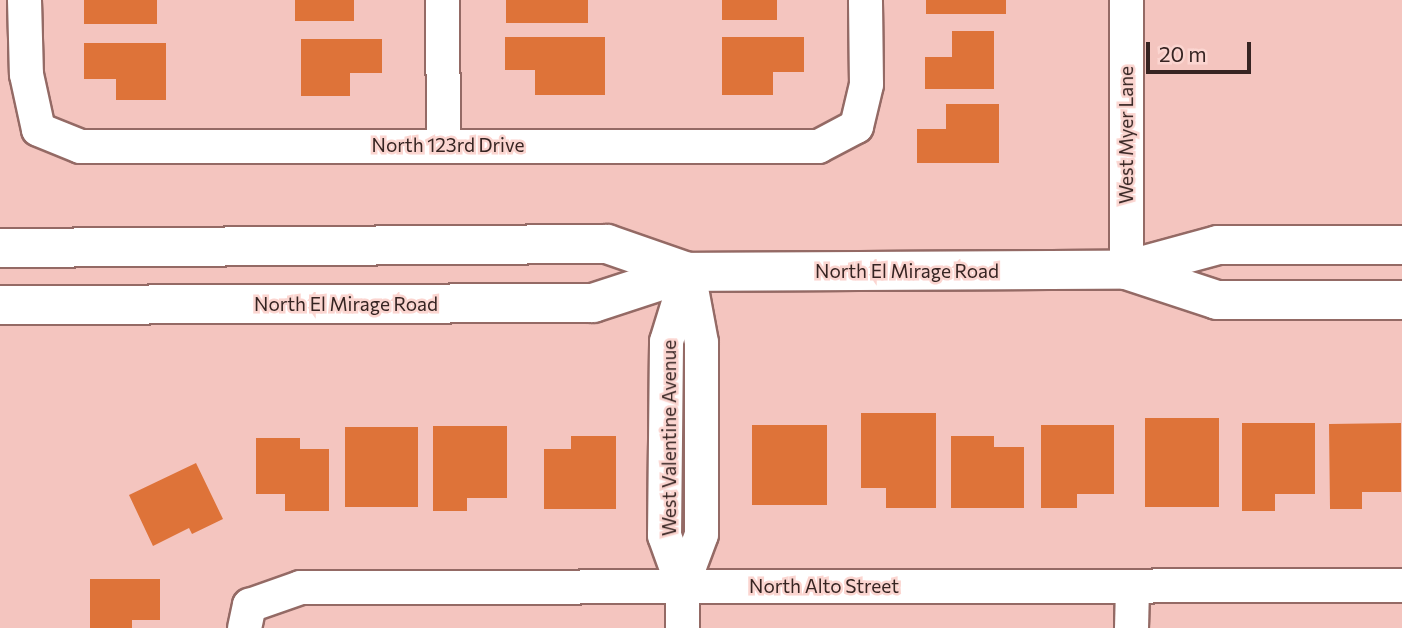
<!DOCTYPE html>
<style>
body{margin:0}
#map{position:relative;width:1402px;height:628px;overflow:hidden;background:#f4c5bf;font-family:Commissioner,sans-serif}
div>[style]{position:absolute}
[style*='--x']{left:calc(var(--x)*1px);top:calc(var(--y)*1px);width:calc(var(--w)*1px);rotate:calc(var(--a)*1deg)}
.building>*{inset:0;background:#de7339;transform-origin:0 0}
.roads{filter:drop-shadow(2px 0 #946a65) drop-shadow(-2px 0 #946a65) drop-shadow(0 2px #946a65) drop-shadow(0 -2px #946a65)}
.minor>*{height:33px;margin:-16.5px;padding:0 16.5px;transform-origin:16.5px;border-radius:16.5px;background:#fff}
.secondary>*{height:38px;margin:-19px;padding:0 19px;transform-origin:19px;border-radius:19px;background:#fff}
span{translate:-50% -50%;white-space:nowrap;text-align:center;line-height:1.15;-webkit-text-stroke:5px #fbd5d0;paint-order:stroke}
.street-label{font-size:19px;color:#362422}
.scale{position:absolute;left:1146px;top:42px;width:105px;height:32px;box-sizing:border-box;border:4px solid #362422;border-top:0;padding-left:9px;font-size:21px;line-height:24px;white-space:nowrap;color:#362422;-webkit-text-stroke:5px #fbd5d0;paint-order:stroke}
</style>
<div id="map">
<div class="building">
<i style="left:84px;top:0;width:73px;height:24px"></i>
<i style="left:295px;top:0;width:59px;height:21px"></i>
<i style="left:506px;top:0;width:82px;height:23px"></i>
<i style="left:722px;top:0;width:55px;height:20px"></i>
<i style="left:926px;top:0;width:80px;height:14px"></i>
<i style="clip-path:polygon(952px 31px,994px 31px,994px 89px,925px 89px,925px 57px,952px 57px)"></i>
<i style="clip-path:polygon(505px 37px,605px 37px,605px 95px,535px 95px,535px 70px,505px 70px)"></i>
<i style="clip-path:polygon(722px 37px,804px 37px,804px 72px,773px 72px,773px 95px,722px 95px)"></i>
<i style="clip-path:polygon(301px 39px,382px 39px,382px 73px,350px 73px,350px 96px,301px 96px)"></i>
<i style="clip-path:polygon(84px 43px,166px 43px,166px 100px,116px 100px,116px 79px,84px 79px)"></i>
<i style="clip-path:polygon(946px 104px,999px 104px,999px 163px,917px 163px,917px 129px,946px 129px)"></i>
<i style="clip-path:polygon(861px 413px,936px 413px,936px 508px,886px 508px,886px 488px,861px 488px)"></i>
<i style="left:1145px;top:418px;width:74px;height:89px"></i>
<i style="clip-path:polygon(1242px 423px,1315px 423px,1315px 494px,1275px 494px,1275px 511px,1242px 511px)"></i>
<i style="clip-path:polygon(1401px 423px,1401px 492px,1362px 492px,1362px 509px,1330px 509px,1329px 424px)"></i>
<i style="left:752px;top:425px;width:75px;height:80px"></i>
<i style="clip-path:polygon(1041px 425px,1114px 425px,1114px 494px,1077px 494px,1077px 508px,1041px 508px)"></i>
<i style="clip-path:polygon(433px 426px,507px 426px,507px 498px,467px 498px,467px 511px,433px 511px)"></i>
<i style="left:345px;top:427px;width:73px;height:80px"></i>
<i style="clip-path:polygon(571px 436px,616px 436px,616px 509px,544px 509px,544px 449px,571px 449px)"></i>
<i style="clip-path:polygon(951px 436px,994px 436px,994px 447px,1024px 447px,1024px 508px,951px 508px)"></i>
<i style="clip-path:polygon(256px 438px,300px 438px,300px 449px,329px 449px,329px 511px,285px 511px,285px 494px,256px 494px)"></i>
<i style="clip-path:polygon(196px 463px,223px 519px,192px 534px,189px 528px,153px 546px,129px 495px)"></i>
<i style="clip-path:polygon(90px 579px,160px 579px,160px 620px,132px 620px,132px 628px,90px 628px)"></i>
</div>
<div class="roads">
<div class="minor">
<i style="--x:24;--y:0;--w:74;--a:88.5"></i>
<i style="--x:26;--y:74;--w:56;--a:77.7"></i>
<i style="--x:38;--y:129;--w:45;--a:22"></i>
<i style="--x:80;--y:146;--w:738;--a:0"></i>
<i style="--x:818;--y:146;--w:43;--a:-27.8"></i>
<i style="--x:856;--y:126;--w:43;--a:-76.6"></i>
<i style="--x:866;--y:84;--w:84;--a:-90.7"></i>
<i style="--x:442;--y:0;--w:145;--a:89.6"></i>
<i style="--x:1126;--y:0;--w:270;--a:90"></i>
<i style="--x:682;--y:585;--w:53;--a:-109.8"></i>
<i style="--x:664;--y:535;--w:194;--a:-89.4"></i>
<i style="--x:666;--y:341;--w:68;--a:-72.9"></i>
<i style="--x:244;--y:628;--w:24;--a:-78"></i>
<i style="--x:249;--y:605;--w:54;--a:-19.4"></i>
<i style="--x:300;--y:587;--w:1102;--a:-0.1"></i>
<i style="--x:682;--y:628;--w:43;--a:-90"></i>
<i style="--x:682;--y:585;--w:54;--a:-69.6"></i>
<i style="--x:701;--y:534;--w:192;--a:-90"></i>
<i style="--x:701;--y:342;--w:71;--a:-100.5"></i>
<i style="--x:1131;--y:628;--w:40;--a:-88.6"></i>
</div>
<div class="secondary">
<i style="--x:0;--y:248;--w:607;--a:-0.38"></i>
<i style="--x:607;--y:244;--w:86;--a:19.1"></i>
<i style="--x:1126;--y:270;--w:96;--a:18.2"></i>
<i style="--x:1217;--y:300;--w:185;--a:0"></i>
<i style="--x:0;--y:305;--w:593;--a:-0.19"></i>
<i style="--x:593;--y:303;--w:100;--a:-18.1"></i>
<i style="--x:688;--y:272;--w:438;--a:-0.3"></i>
<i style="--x:1126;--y:270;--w:95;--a:-15.2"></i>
<i style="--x:1218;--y:245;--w:184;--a:0"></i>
</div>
</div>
<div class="street-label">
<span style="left:1126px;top:135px;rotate:-90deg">West Myer Lane</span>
<span style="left:448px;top:145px">North 123rd Drive</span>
<span style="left:907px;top:271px">North El Mirage Road</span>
<span style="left:346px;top:304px">North El Mirage Road</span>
<span style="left:669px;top:438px;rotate:-90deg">West Valentine Avenue</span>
<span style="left:824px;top:586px">North Alto Street</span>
</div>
<div class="scale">20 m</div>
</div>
